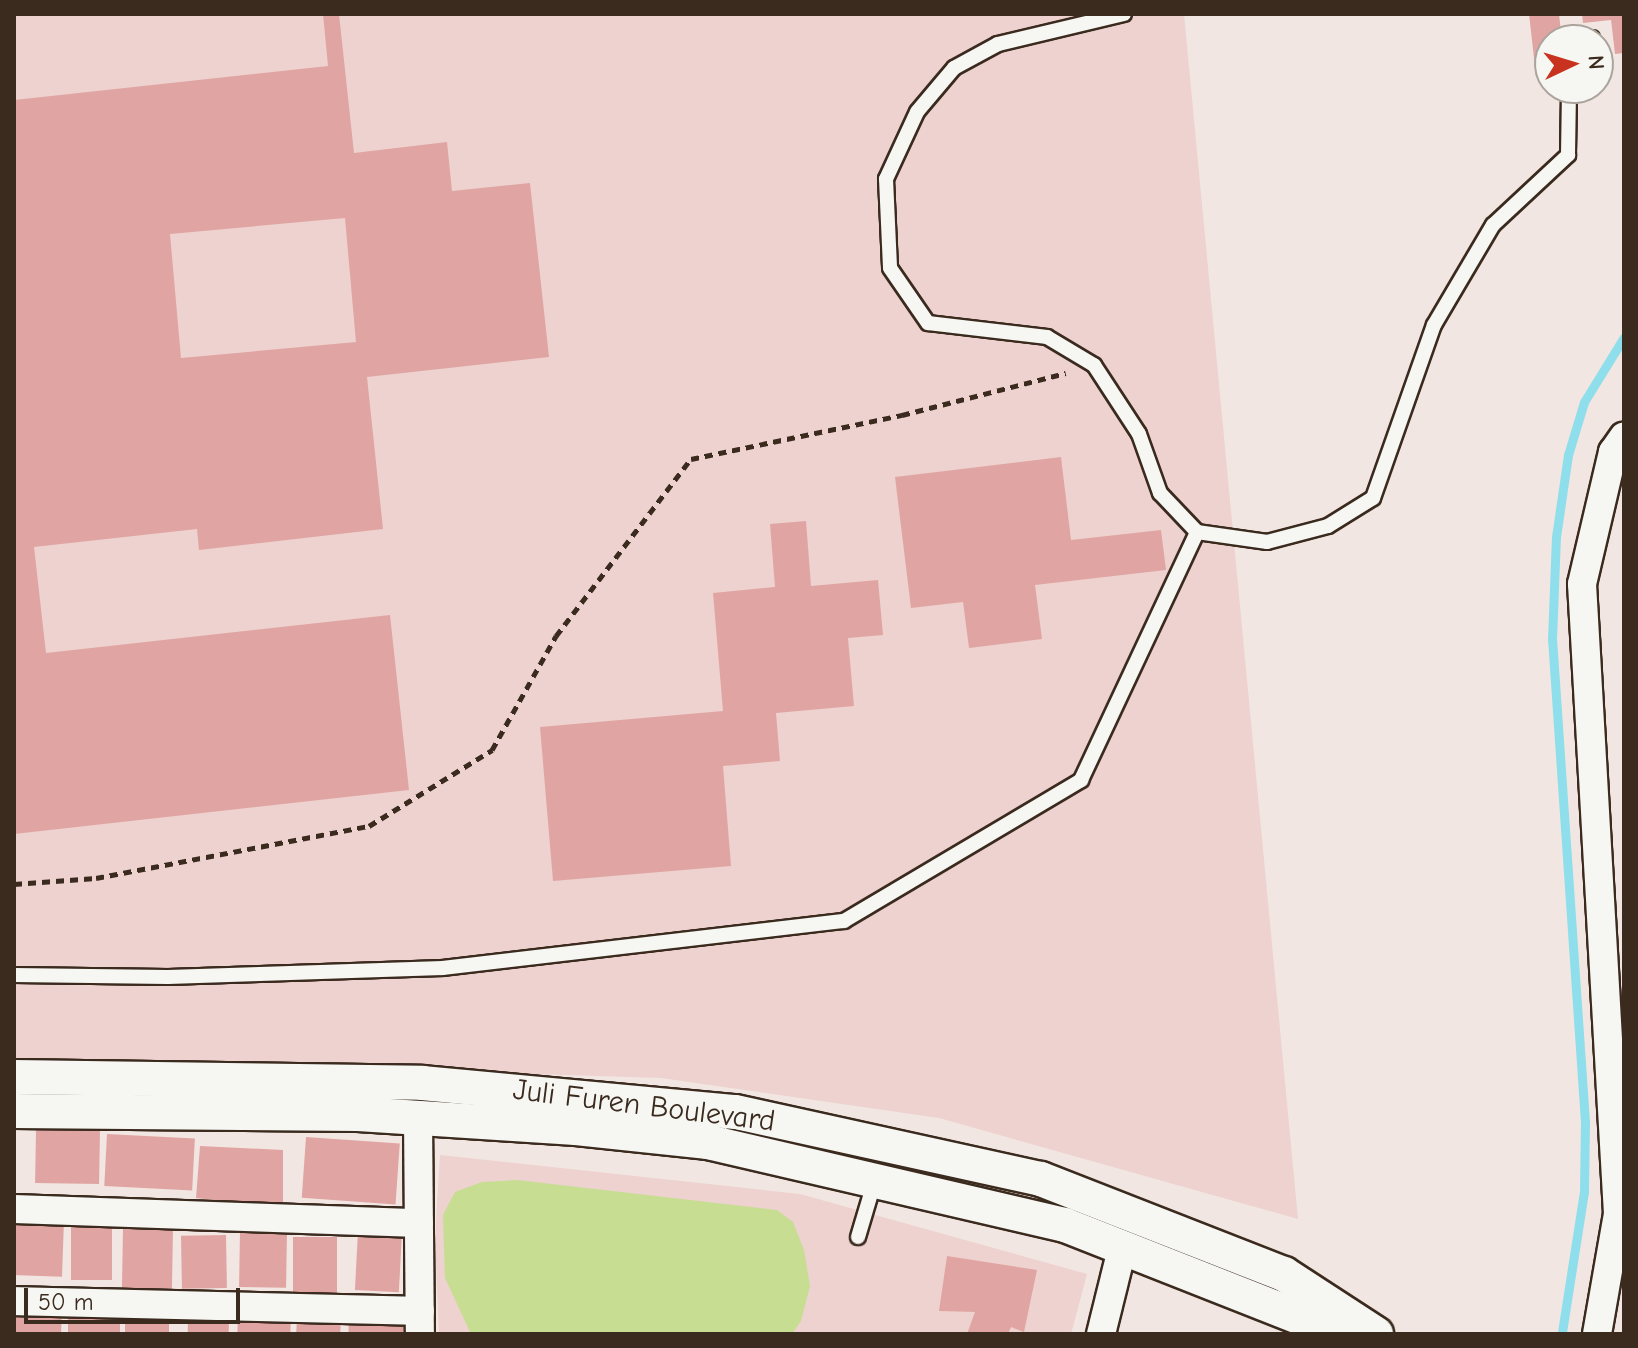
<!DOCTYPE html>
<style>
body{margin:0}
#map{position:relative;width:1638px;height:1348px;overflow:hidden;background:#f2e6e2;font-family:"Comic Neue",sans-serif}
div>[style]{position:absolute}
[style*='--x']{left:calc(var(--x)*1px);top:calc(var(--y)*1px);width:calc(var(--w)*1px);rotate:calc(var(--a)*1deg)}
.built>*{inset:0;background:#edd2cf}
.green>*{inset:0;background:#c7dd92}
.stream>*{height:9px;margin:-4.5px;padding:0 4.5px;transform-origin:4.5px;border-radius:4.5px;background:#8fdeec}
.building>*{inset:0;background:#e0a5a2;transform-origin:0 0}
.path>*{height:5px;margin-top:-2.5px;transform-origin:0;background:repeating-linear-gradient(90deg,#3b2a1e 0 8px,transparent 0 14px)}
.roads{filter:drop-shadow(2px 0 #3b2a1e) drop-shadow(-2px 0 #3b2a1e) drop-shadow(0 2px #3b2a1e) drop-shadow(0 -2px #3b2a1e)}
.service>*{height:14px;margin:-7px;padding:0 7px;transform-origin:7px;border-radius:7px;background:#f6f6f2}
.minor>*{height:28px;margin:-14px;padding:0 14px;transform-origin:14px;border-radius:14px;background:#f6f6f2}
.tertiary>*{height:34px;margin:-17px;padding:0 17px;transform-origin:17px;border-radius:17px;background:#f6f6f2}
span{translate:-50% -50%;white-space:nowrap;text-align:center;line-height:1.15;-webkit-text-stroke:6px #f6f6f2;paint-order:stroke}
.street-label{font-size:30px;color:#3b2a1e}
.frame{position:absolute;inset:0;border:16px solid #3b2a1e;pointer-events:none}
.north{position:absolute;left:1534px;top:24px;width:80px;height:80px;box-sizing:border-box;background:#f6f6f2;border:2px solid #aba49d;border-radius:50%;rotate:86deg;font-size:22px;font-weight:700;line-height:32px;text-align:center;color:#3b2a1e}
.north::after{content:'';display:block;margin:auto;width:28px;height:36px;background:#c8321e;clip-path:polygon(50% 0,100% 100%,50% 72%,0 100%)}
.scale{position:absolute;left:24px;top:1288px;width:216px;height:36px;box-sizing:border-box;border:4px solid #3b2a1e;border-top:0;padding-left:10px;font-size:24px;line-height:28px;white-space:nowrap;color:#3b2a1e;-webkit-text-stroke:6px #f6f6f2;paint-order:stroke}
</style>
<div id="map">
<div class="built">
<i style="clip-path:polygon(14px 14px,1184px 14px,1298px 1219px,939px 1118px,661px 1078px,14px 1058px)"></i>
<i style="clip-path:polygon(440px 1155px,800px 1194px,1087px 1274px,1071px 1334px,439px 1334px,435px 1237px)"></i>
</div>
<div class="green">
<i style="clip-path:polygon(517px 1180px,777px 1210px,793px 1222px,804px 1250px,810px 1286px,801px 1321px,792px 1334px,470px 1332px,445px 1278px,443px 1215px,455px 1192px,482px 1182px)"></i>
</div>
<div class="stream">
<i style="--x:1562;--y:1332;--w:142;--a:-81.1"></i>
<i style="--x:1584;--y:1192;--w:70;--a:-89.2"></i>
<i style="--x:1585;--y:1122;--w:483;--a:-93.9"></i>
<i style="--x:1552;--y:640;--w:103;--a:-87.8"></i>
<i style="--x:1556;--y:537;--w:83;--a:-81.7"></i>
<i style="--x:1568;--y:455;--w:55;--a:-73.2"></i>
<i style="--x:1584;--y:402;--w:76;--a:-58.4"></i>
</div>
<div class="building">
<i style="clip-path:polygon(evenodd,323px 14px,339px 14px,354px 153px,447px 142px,452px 191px,530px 183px,549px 357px,367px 377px,383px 529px,199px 550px,197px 529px,34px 547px,46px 653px,390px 615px,409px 790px,14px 834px,14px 100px,328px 66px,323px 14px,345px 218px,356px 342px,181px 358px,170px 234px,345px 218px)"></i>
<i style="clip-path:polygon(1529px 14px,1559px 14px,1562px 40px,1550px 40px,1550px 74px,1536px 76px)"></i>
<i style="clip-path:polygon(1582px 14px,1624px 14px,1624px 53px,1615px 54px,1611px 20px,1583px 23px)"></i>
<i style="clip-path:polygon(1061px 457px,1071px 540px,1161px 530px,1166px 570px,1035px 585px,1042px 639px,969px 648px,963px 602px,911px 608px,895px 477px)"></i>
<i style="clip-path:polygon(806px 521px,811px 586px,878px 580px,883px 635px,848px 638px,854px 706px,776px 713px,780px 761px,723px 766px,731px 866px,553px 881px,540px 727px,723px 711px,713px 593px,775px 587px,770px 524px)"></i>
<i style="left:36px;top:1130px;width:64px;height:53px;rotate:1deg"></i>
<i style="left:107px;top:1134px;width:88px;height:52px;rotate:3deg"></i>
<i style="left:306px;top:1137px;width:94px;height:61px;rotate:4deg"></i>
<i style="clip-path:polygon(200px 1146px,283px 1150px,283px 1208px,196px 1198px)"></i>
<i style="left:14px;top:1219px;width:50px;height:56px;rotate:2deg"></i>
<i style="left:71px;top:1222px;width:41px;height:58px"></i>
<i style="left:123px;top:1228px;width:50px;height:60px;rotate:1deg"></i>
<i style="left:358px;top:1231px;width:44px;height:59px;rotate:3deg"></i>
<i style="left:240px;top:1232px;width:47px;height:55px;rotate:1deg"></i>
<i style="left:226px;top:1235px;width:53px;height:45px;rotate:89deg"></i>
<i style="left:293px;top:1237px;width:44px;height:58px"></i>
<i style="clip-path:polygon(947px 1256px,1037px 1270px,1024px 1332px,1011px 1327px,1008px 1334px,967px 1334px,975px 1312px,939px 1311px)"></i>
<i style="left:15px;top:1307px;width:47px;height:27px;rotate:2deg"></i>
<i style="left:68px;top:1310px;width:52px;height:24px"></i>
<i style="left:238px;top:1314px;width:53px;height:20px;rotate:2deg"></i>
<i style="left:188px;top:1316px;width:41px;height:18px;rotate:1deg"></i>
<i style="left:125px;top:1317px;width:44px;height:17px"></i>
<i style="left:349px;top:1317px;width:58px;height:17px;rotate:2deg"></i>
<i style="left:297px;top:1318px;width:44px;height:16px;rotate:3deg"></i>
</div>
<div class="path">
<i style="--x:14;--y:884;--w:82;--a:-4.2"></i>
<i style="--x:96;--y:878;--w:278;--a:-10.8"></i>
<i style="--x:369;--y:826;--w:145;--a:-31.7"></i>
<i style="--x:492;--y:750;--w:131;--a:-60.7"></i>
<i style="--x:556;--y:636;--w:223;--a:-52.7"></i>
<i style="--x:691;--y:459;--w:216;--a:-11.8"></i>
<i style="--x:902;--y:415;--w:169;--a:-14.4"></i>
</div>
<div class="roads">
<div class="service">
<i style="--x:1124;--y:14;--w:130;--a:166.6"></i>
<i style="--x:998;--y:44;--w:50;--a:151.4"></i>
<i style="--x:954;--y:68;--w:57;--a:130.1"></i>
<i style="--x:917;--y:112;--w:74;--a:114.8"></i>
<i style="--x:886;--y:179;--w:89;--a:87.4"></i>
<i style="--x:890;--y:268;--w:67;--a:55.4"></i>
<i style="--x:928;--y:323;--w:120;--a:6.7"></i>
<i style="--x:1047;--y:337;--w:55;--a:30.8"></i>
<i style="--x:1094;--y:365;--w:82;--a:56.9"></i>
<i style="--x:1139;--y:434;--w:63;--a:70.4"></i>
<i style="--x:1160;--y:493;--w:54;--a:46.5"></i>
<i style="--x:1197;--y:532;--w:71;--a:8.1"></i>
<i style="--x:1267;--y:542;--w:63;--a:-14.7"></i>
<i style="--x:1328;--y:526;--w:53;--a:-31.9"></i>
<i style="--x:1373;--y:498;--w:183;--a:-70.6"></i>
<i style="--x:1434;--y:325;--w:116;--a:-59.5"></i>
<i style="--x:1493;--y:225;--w:103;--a:-43"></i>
<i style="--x:1568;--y:155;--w:67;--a:-89.1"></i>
<i style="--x:1592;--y:38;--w:2;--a:90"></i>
<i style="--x:14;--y:975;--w:154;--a:0.7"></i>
<i style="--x:168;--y:977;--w:275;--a:-1.9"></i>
<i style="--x:443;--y:968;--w:404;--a:-6.7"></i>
<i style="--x:844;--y:921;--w:276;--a:-30.7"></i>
<i style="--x:1081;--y:780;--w:274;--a:-64.9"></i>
<i style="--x:858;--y:1237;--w:59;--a:-73.4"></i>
</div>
<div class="minor">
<i style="--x:418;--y:1118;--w:216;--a:89.5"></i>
<i style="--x:14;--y:1209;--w:405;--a:2"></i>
<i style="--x:14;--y:1301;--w:406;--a:1.4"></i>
<i style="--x:1101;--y:1334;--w:88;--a:-76.1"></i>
<i style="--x:1597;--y:1334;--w:122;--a:-80.1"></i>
<i style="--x:1618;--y:1214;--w:631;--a:-93.27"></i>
<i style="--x:1582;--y:584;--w:136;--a:-76.8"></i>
<i style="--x:1613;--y:452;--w:19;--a:-55"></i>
</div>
<div class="tertiary">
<i style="--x:14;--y:1077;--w:408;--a:0.8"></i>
<i style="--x:422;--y:1083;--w:315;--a:5.3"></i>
<i style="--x:736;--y:1112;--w:312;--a:12.4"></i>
<i style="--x:1041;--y:1179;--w:261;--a:21.4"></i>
<i style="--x:1284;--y:1274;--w:110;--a:33.1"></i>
<i style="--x:14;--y:1111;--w:344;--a:0.5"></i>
<i style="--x:358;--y:1114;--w:218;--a:3.7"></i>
<i style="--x:576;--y:1128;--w:133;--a:6.1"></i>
<i style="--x:708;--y:1142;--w:367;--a:13.1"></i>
<i style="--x:1065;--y:1225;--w:298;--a:21.5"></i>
</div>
</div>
<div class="street-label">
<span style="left:644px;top:1106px;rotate:7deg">Juli Furen Boulevard</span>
</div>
<div class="frame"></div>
<div class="north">N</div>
<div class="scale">50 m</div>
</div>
